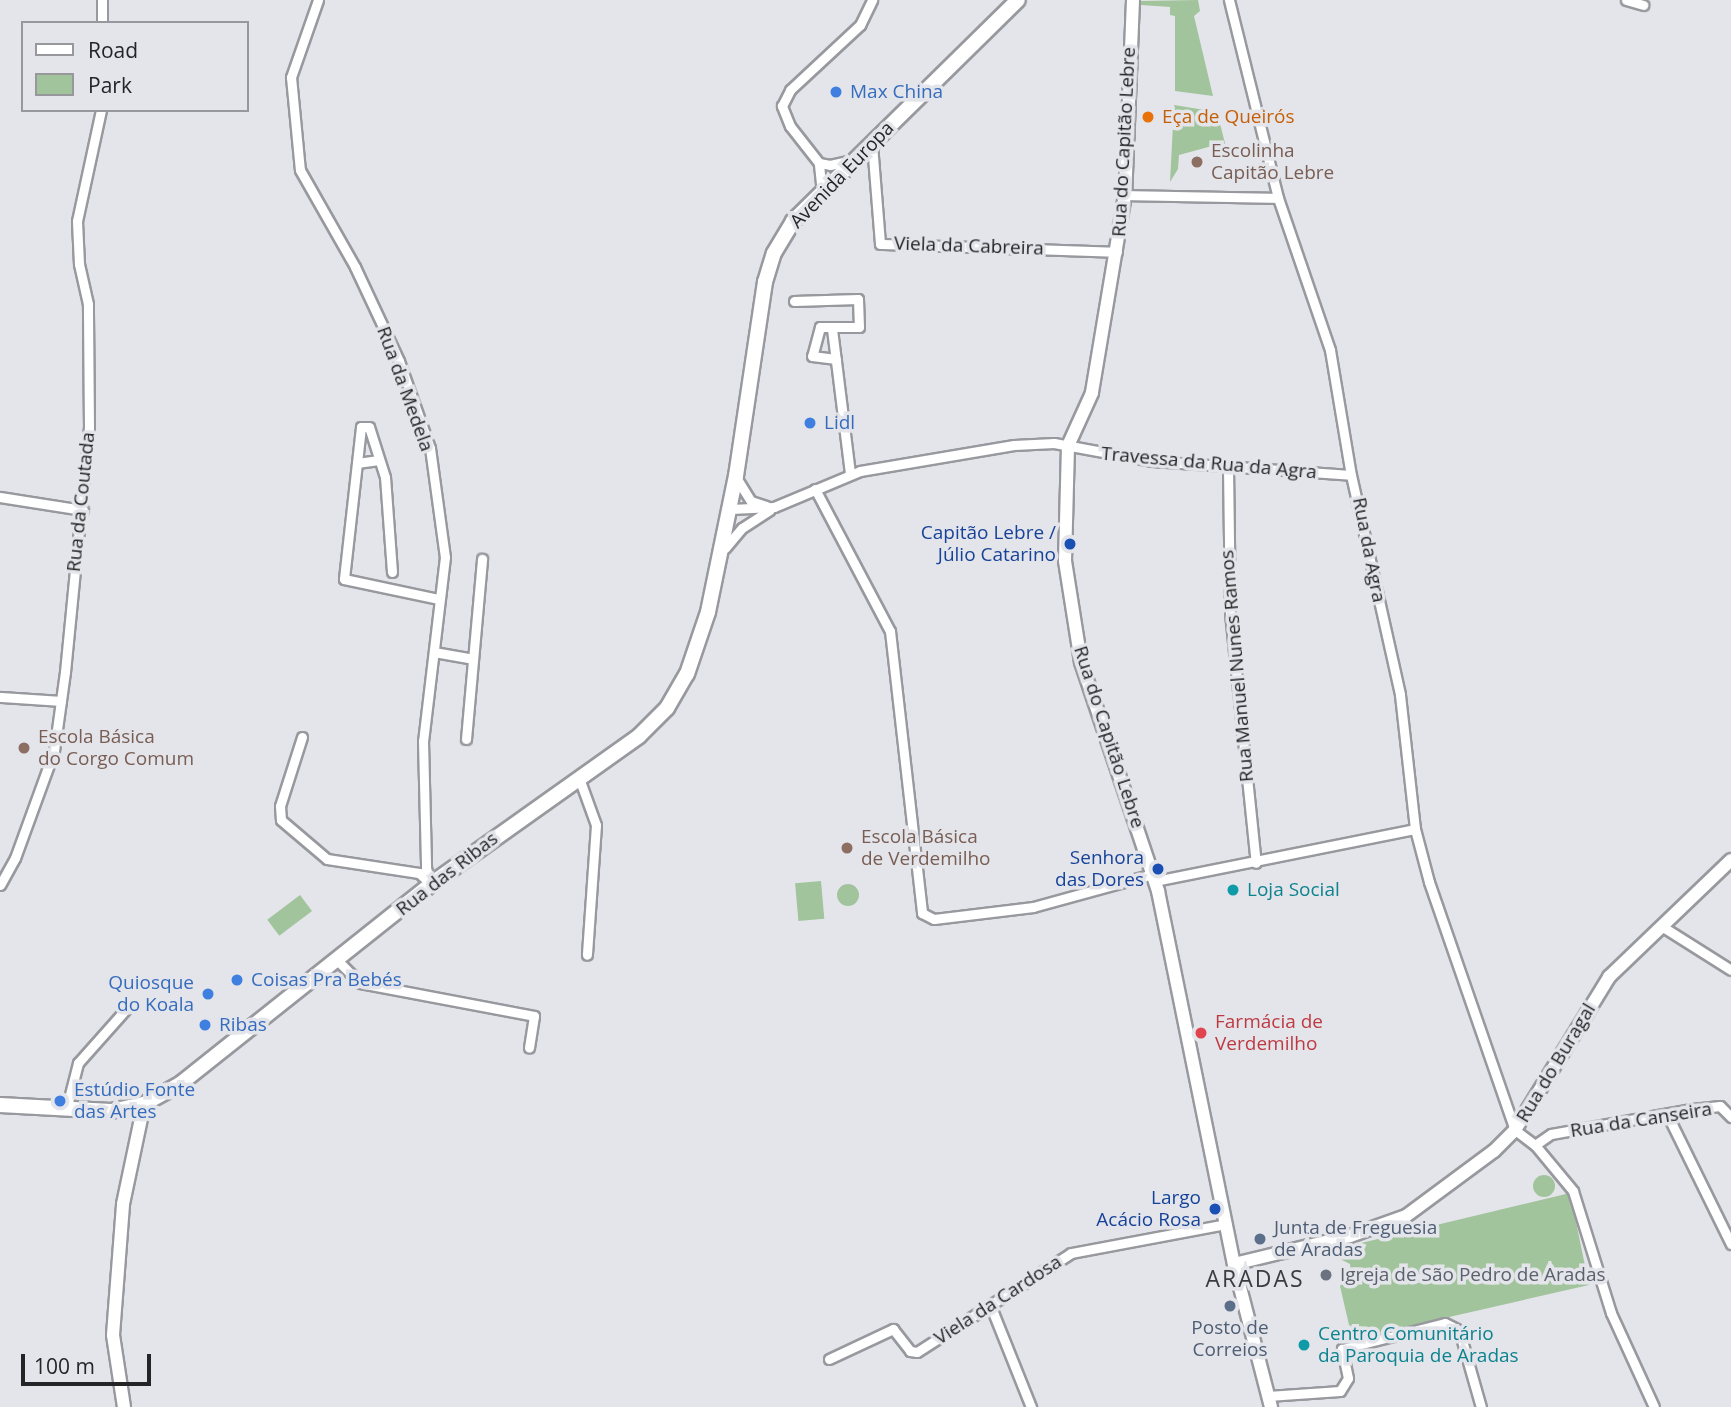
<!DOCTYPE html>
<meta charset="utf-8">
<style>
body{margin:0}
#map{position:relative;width:1731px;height:1407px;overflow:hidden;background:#e4e5ea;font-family:"Open Sans",sans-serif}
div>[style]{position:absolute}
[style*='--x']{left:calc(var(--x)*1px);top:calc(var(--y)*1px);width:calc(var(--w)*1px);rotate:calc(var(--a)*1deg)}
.green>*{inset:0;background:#a1c49c;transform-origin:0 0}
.round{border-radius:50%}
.roads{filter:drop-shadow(2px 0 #98999e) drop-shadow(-2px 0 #98999e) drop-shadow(0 2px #98999e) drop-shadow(0 -2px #98999e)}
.street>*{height:9px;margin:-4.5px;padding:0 4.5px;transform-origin:4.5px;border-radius:4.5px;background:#fff}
.secondary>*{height:12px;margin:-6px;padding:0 6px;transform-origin:6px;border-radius:6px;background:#fff}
.primary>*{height:14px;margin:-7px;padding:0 7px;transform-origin:7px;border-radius:7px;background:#fff}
.dots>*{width:19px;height:19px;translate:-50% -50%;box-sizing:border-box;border:4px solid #e4e5ea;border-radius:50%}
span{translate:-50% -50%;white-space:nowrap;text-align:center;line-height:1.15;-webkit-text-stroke:7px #e4e5ea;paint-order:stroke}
.shop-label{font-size:19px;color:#366cbe}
.left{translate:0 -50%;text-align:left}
.right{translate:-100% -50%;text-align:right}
.food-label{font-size:19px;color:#c56008}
.street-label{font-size:19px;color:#252527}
.education-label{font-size:19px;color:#785e54}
.transit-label{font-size:19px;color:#164399}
.culture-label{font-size:19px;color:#0d838f}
.health-label{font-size:19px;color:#be3a42}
.service-label{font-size:19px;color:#4e5e75}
.worship-label{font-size:19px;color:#5b616d}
.quarter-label{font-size:23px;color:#3c3c40;letter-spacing:2px}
.legend{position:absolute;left:21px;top:21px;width:228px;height:91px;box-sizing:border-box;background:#e4e5ea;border:2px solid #98989c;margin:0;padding:9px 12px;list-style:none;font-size:21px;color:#252527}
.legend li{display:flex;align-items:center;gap:14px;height:35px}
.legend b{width:35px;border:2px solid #98989c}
.scale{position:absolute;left:21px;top:1354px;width:130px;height:32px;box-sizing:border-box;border:4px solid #252527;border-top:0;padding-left:9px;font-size:21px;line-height:24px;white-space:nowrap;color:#252527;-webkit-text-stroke:5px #e4e5ea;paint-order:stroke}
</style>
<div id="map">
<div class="green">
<i style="clip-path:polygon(1198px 0,1200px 11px,1194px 16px,1213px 96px,1175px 91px,1175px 16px,1170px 15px,1170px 7px,1141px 5px,1140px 1px)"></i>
<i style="clip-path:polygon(1174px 105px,1217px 112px,1228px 155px,1217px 158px,1212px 146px,1179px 155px,1178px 169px,1170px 182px)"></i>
<i style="left:821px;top:881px;width:38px;height:26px;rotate:85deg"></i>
<i class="round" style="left:837px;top:884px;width:22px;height:22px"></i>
<i style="left:300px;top:895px;width:20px;height:41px;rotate:53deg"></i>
<i class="round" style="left:1533px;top:1175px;width:22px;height:22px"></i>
<i style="clip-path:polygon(1570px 1193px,1589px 1285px,1366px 1336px,1349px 1325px,1340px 1286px,1351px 1274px,1350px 1264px,1334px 1256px,1332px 1250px)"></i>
</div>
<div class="roads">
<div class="street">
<i style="--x:102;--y:0;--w:23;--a:90"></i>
<i style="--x:318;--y:0;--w:82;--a:109.3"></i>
<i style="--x:291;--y:77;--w:93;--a:84.5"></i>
<i style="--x:300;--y:170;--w:112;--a:60.4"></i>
<i style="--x:355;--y:267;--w:104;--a:64.9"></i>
<i style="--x:399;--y:361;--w:92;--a:70.4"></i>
<i style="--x:430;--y:448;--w:110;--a:82.2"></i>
<i style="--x:445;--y:557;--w:185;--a:96.8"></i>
<i style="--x:423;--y:741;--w:127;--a:88.6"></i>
<i style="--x:426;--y:868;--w:17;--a:73"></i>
<i style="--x:1229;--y:0;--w:204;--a:76.1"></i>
<i style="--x:1278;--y:198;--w:161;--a:71.1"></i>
<i style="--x:1330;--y:350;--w:127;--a:80.5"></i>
<i style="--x:1351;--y:475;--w:225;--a:77.4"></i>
<i style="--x:1400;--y:695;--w:135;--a:83.6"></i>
<i style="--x:1415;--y:829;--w:55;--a:75.2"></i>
<i style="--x:1429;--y:882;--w:262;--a:70.9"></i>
<i style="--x:1515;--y:1130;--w:25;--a:37"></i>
<i style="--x:1535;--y:1145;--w:19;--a:-35"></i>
<i style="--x:1551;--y:1134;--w:143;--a:-10.1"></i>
<i style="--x:1692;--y:1109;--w:28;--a:-6"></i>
<i style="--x:1720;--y:1106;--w:16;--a:45"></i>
<i style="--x:1626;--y:0;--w:18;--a:16"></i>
<i style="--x:872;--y:144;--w:100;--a:85.4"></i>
<i style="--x:880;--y:244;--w:237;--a:1.9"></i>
<i style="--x:819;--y:163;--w:11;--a:10"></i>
<i style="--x:830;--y:165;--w:22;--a:-13"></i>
<i style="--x:822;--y:193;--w:30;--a:-96"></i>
<i style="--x:819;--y:163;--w:47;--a:-128.1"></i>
<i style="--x:790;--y:126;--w:22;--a:-112"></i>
<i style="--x:782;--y:106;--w:18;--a:-63"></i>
<i style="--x:790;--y:90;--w:96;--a:-42.9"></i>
<i style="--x:860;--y:25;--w:28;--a:-64"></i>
<i style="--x:1125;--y:195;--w:153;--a:1.1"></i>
<i style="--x:794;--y:301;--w:64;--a:-1.8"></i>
<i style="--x:858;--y:299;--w:28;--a:88"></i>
<i style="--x:859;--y:327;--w:39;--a:180"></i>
<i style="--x:820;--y:327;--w:30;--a:105"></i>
<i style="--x:812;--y:356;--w:24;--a:7"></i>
<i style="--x:832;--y:329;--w:146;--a:82.9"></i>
<i style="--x:357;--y:463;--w:22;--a:-8"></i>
<i style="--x:1228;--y:468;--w:145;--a:89.2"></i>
<i style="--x:1230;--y:613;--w:251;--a:84.1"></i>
<i style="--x:737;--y:479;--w:26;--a:58"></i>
<i style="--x:751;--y:501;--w:16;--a:18"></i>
<i style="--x:815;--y:489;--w:161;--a:62.2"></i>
<i style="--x:890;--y:631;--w:284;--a:83.5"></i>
<i style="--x:922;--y:913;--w:13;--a:27"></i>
<i style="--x:934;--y:919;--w:100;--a:-6.9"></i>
<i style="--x:1033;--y:907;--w:124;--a:-15.4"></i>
<i style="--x:0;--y:497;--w:84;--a:8.9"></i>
<i style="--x:730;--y:509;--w:44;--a:-2.6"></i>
<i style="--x:774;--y:507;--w:93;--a:-22.7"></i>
<i style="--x:860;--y:471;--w:156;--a:-9.6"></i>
<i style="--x:1014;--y:445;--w:40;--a:-2.9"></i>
<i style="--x:1054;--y:443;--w:100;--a:10.4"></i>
<i style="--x:1152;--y:461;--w:199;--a:4"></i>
<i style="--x:725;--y:548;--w:26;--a:-50"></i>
<i style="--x:742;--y:528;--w:33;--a:-33"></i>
<i style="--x:392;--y:572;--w:95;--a:-94.2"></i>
<i style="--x:385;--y:477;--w:52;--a:-107.7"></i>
<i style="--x:369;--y:427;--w:8;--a:180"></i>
<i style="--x:361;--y:427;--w:153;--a:96.4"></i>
<i style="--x:344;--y:579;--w:96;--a:12"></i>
<i style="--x:434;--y:652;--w:39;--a:10"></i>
<i style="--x:0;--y:697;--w:61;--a:3.8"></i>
<i style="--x:302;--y:737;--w:72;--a:107.7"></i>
<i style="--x:280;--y:806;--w:14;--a:86"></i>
<i style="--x:281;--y:820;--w:60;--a:40.3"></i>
<i style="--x:327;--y:859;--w:93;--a:8.7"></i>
<i style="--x:419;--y:873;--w:16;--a:43"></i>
<i style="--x:466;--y:739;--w:181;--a:-84.9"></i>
<i style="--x:579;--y:778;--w:50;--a:70.1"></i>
<i style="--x:596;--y:825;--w:130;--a:94"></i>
<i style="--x:1155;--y:881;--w:265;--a:-11.3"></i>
<i style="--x:0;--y:885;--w:31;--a:-61"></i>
<i style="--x:15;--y:858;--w:114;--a:-70"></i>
<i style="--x:54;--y:751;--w:80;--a:-82.1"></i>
<i style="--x:65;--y:672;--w:245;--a:-84.4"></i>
<i style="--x:89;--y:428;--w:124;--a:-90.5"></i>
<i style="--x:88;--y:304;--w:41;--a:-102.7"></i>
<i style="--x:79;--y:264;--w:43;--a:-92.7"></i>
<i style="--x:77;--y:221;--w:114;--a:-77.8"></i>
<i style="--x:1663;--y:927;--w:80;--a:32.3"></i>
<i style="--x:338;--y:961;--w:31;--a:45"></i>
<i style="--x:360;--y:983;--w:177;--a:10.7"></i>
<i style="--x:534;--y:1016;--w:32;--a:99"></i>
<i style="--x:66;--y:1110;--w:49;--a:-75.7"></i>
<i style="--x:78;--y:1063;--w:71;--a:-48.4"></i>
<i style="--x:1667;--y:1114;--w:145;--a:63.8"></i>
<i style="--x:1535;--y:1145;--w:60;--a:50.4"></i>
<i style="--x:1573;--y:1191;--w:128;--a:72.7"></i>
<i style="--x:1611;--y:1313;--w:103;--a:65.4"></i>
<i style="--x:991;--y:1307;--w:108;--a:68.2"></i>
<i style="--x:829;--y:1359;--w:71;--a:-25.1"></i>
<i style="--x:893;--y:1329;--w:28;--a:52"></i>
<i style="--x:910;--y:1351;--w:7;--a:8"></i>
<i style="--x:917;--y:1352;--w:183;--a:-32.7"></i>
<i style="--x:1071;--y:1253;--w:158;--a:-10.6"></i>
<i style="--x:1268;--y:1396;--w:72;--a:-4"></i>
<i style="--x:1340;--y:1391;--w:15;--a:-58"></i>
<i style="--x:1348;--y:1378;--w:30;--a:-102"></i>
<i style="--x:1342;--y:1349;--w:106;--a:-14.2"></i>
<i style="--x:1445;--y:1323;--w:16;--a:27"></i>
<i style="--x:1459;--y:1330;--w:80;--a:74.1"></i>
</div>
<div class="secondary">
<i style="--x:1133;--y:0;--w:195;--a:92.3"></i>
<i style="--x:1125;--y:195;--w:201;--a:99.5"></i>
<i style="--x:1092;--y:393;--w:58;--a:114.4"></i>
<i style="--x:1068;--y:446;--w:115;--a:91.5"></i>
<i style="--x:1065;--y:561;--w:102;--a:81"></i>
<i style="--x:1081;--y:662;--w:242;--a:71.4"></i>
<i style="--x:1158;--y:891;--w:381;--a:78.5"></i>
<i style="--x:1234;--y:1264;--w:148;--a:75.5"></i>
<i style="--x:1234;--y:1264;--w:119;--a:-13.6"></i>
<i style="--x:1350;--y:1236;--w:59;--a:-19.7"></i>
<i style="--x:1406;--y:1216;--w:109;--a:-36.5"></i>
<i style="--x:1494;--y:1151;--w:30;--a:-45"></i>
<i style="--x:1515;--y:1130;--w:180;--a:-58.4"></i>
<i style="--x:1609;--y:977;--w:169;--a:-43.8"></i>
<i style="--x:124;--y:1407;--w:73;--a:-98.7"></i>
<i style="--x:113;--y:1335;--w:131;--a:-85.6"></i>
<i style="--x:123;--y:1204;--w:102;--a:-78.1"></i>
</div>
<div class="primary">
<i style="--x:0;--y:1105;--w:111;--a:3.1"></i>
<i style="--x:111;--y:1111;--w:34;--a:-12"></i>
<i style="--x:144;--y:1104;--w:41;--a:-29.1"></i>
<i style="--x:180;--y:1084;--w:321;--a:-38.5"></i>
<i style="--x:431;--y:884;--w:255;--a:-35.4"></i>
<i style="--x:639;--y:736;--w:40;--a:-45"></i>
<i style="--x:667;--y:708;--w:39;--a:-60"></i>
<i style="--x:687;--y:674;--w:65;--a:-71.3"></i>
<i style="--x:708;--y:612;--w:139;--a:-78.4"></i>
<i style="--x:736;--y:476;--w:196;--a:-81.5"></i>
<i style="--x:765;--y:282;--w:30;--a:-73"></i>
<i style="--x:774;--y:253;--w:37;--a:-59"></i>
<i style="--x:793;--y:221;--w:315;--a:-44.5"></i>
</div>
</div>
<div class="dots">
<i style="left:836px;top:92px;background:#3f7fe0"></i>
<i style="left:1148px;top:117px;background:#e8710a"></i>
<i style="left:1197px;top:162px;background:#8d6e63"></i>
<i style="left:810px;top:423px;background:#3f7fe0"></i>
<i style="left:1070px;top:544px;background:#1a4fb4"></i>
<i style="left:24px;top:748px;background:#8d6e63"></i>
<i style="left:847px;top:848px;background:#8d6e63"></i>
<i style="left:1158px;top:869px;background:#1a4fb4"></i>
<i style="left:1233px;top:890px;background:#0f9aa8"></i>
<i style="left:237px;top:980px;background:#3f7fe0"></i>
<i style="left:208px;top:994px;background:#3f7fe0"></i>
<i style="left:205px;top:1025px;background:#3f7fe0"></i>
<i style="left:1201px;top:1033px;background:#e0444e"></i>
<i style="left:60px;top:1101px;background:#3f7fe0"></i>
<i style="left:1215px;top:1209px;background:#1a4fb4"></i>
<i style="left:1260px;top:1239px;background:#5c6f8a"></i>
<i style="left:1326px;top:1275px;background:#6b7280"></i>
<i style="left:1230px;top:1306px;background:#5c6f8a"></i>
<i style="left:1304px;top:1345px;background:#0f9aa8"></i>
</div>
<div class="shop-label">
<span class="left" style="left:850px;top:92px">Max China</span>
<span class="left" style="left:824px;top:423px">Lidl</span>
<span class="left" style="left:251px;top:980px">Coisas Pra Bebés</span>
<span class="right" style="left:194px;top:994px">Quiosque<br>do Koala</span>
<span class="left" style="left:219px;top:1025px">Ribas</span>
<span class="left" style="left:74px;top:1101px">Estúdio Fonte<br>das Artes</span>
</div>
<div class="food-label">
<span class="left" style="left:1162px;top:117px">Eça de Queirós</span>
</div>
<div class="street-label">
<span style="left:1124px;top:142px;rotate:-87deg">Rua do Capitão Lebre</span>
<span style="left:842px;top:175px;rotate:-46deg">Avenida Europa</span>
<span style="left:969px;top:246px;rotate:2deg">Viela da Cabreira</span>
<span style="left:405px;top:389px;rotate:70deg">Rua da Medela</span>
<span style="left:1209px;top:463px;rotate:5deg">Travessa da Rua da Agra</span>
<span style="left:81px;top:502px;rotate:-84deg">Rua da Coutada</span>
<span style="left:1369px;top:550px;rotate:79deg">Rua da Agra</span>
<span style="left:1237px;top:666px;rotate:-95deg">Rua Manuel Nunes Ramos</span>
<span style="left:1109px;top:737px;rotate:72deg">Rua do Capitão Lebre</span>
<span style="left:447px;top:874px;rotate:-38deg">Rua das Ribas</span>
<span style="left:1556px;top:1063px;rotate:-59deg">Rua do Buragal</span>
<span style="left:1641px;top:1120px;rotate:-9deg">Rua da Canseira</span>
<span style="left:998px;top:1300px;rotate:-33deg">Viela da Cardosa</span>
</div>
<div class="education-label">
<span class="left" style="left:1211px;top:162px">Escolinha<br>Capitão Lebre</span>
<span class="left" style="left:38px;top:748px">Escola Básica<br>do Corgo Comum</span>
<span class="left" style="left:861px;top:848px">Escola Básica<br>de Verdemilho</span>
</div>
<div class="transit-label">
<span class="right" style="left:1056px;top:544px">Capitão Lebre /<br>Júlio Catarino</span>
<span class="right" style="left:1144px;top:869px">Senhora<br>das Dores</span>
<span class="right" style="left:1201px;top:1209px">Largo<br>Acácio Rosa</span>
</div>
<div class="culture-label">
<span class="left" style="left:1247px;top:890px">Loja Social</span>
<span class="left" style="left:1318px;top:1345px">Centro Comunitário<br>da Paroquia de Aradas</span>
</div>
<div class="health-label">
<span class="left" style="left:1215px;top:1033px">Farmácia de<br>Verdemilho</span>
</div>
<div class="service-label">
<span class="left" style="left:1274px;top:1239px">Junta de Freguesia<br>de Aradas</span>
<span style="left:1230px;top:1339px">Posto de<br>Correios</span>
</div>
<div class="worship-label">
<span class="left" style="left:1340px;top:1275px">Igreja de São Pedro de Aradas</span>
</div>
<div class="quarter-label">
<span style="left:1255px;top:1278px">ARADAS</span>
</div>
<ul class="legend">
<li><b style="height:9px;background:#fff"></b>Road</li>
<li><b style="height:19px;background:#a1c49c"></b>Park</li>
</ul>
<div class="scale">100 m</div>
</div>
